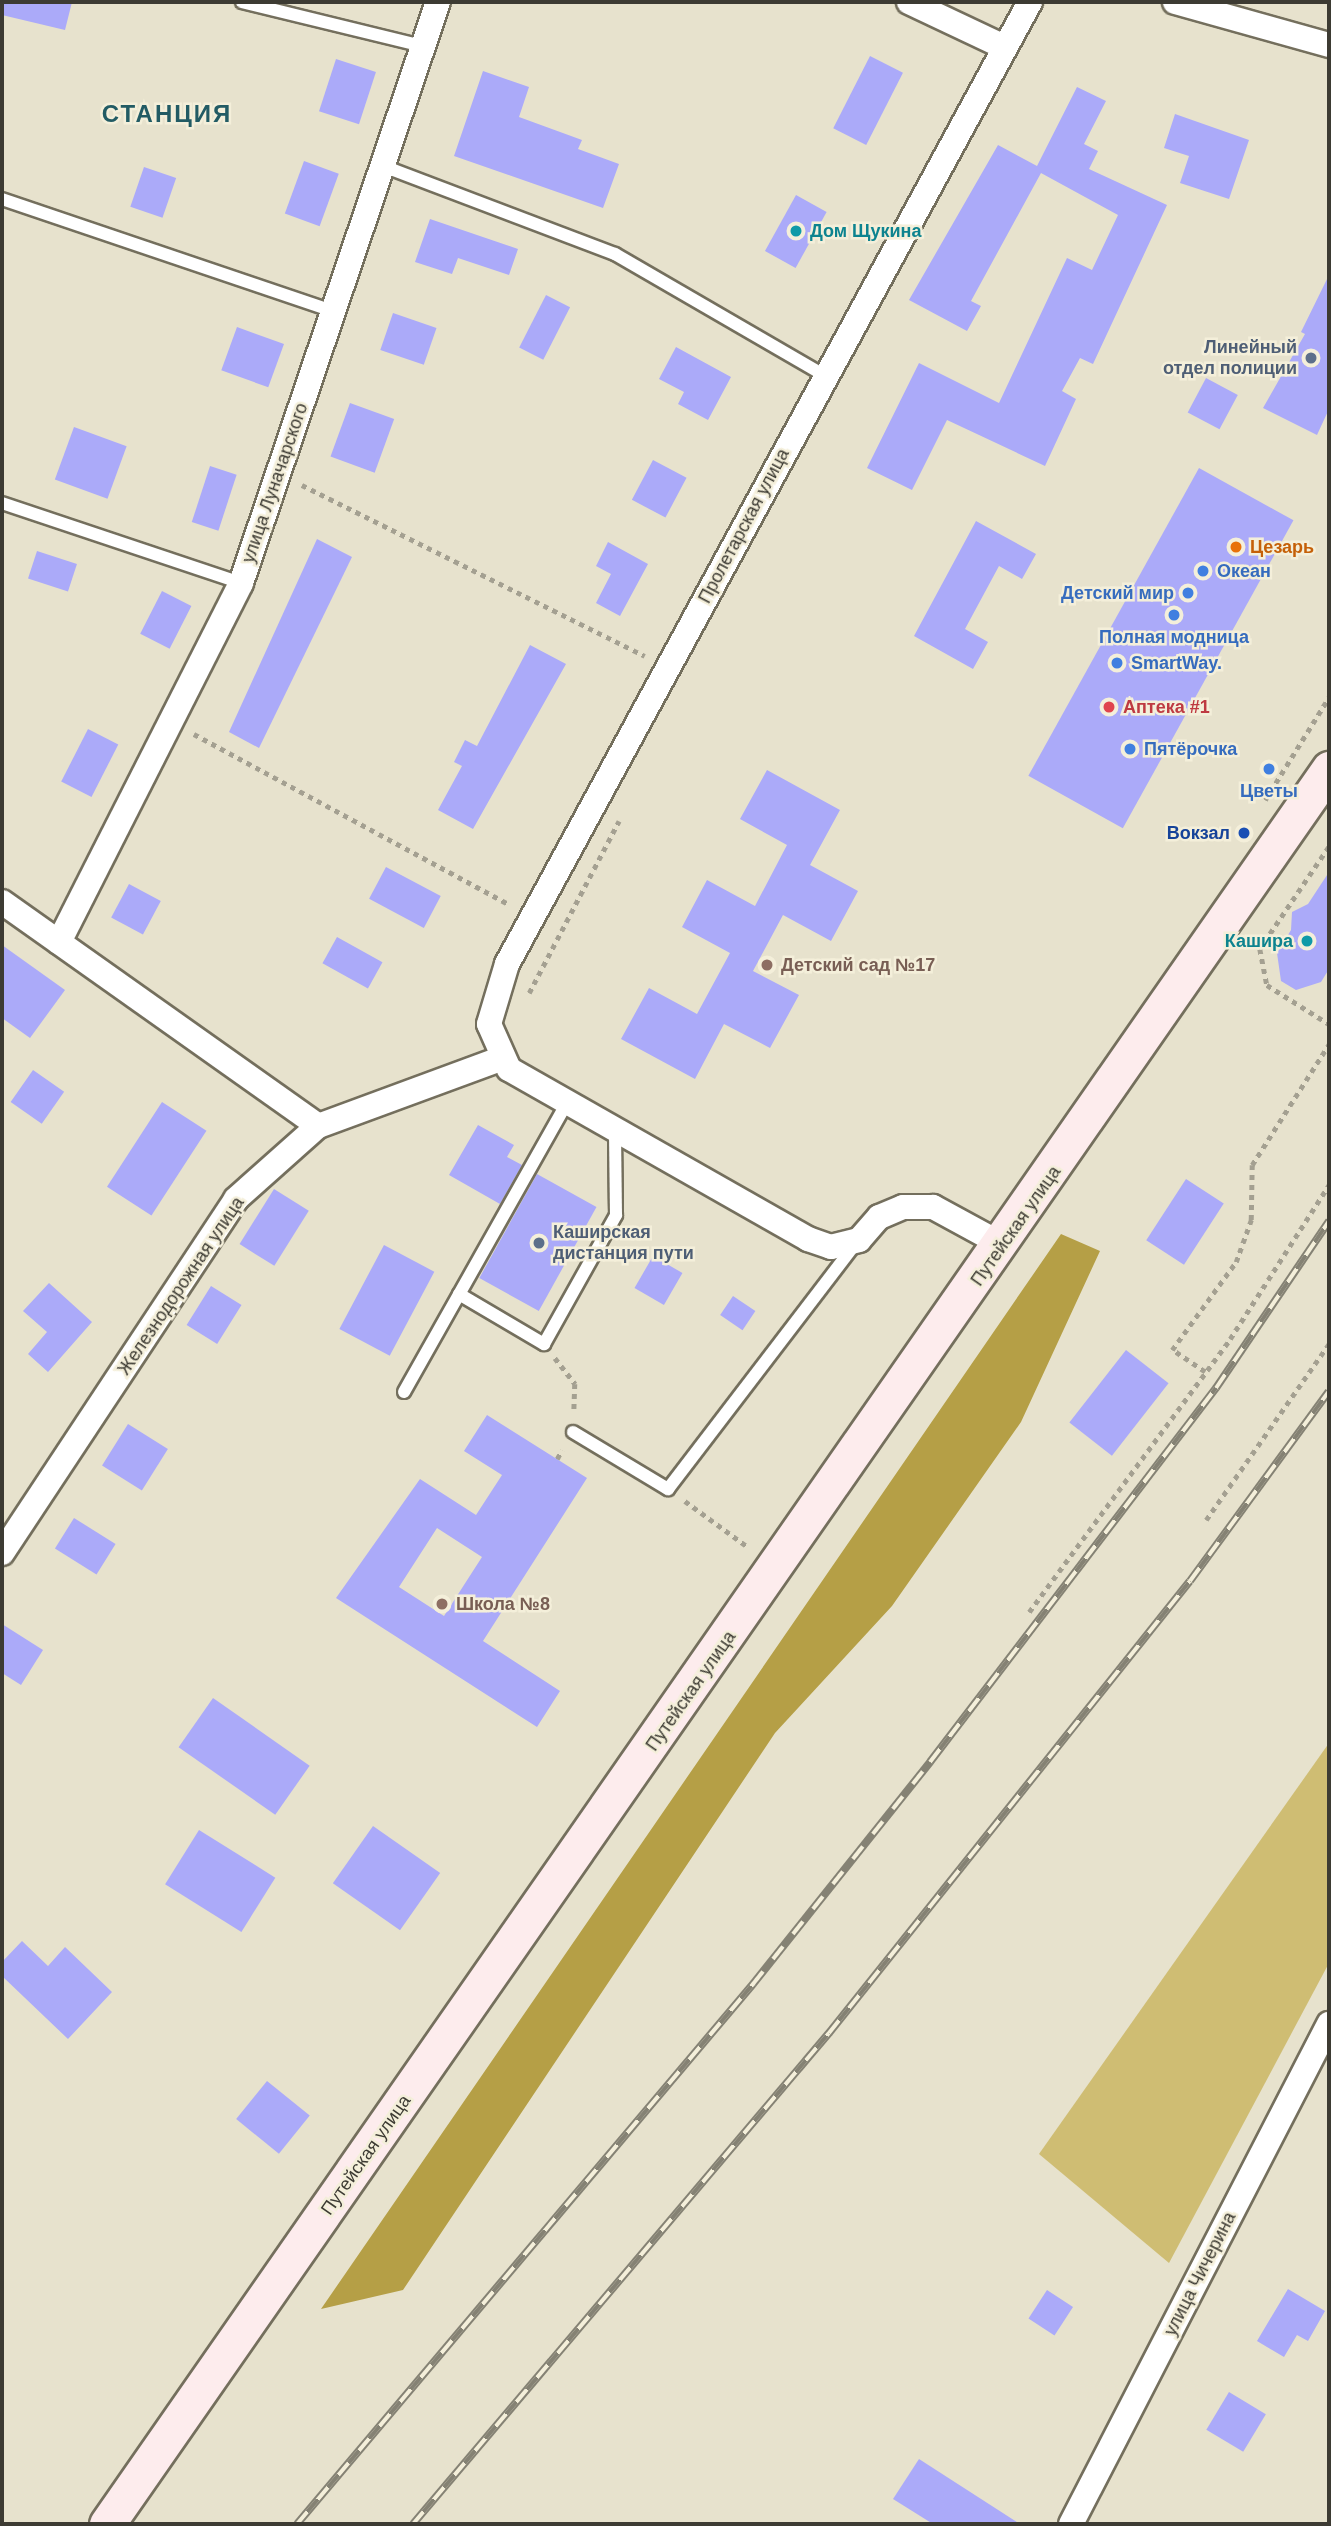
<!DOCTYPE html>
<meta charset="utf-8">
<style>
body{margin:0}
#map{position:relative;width:1331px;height:2526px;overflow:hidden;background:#e7e2cd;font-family:Arial,sans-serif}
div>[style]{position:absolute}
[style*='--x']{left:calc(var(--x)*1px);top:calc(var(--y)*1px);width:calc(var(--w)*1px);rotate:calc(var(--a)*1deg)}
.green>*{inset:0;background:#cfbd73}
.forest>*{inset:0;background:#b59f46}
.building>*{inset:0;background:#abaaf9;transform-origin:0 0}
.path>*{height:4.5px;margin-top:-2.25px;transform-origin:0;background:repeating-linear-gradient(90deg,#a4a091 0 5px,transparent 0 10px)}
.roads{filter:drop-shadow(2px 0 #746f5d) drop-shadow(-2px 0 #746f5d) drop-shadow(0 2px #746f5d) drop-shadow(0 -2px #746f5d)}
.service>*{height:12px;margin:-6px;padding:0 6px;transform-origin:6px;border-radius:6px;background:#fff}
.minor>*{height:24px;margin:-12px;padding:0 12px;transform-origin:12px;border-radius:12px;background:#fff}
.secondary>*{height:35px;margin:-17.5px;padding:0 17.5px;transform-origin:17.5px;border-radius:17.5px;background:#fdeced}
.rail>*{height:8px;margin-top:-4px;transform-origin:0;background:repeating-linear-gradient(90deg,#f4efda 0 16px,#858274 0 32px);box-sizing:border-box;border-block:2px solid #858274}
.dots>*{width:19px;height:19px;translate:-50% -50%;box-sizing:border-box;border:4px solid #f4efda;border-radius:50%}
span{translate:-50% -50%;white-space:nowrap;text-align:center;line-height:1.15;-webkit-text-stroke:5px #f4efda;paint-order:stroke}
.culture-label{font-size:18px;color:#0d838f;font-weight:700}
.left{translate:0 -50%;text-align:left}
.right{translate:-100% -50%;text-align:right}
.service-label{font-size:18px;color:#4e5e75;font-weight:700}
.street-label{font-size:18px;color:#3d3b33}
.food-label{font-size:18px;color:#c56008;font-weight:700}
.shop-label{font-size:18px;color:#366cbe;font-weight:700}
.health-label{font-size:18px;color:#be3a42;font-weight:700}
.transit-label{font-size:18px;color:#164399;font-weight:700}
.education-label{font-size:18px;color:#785e54;font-weight:700}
.district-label{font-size:24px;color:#225b64;font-weight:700;letter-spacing:2px}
.frame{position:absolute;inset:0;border:4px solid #3d3b33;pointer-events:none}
</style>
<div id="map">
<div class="green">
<i style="clip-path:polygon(1329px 1743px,1329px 1963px,1169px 2263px,1039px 2154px)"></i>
</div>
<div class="forest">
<i style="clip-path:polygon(1061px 1234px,1100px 1251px,1021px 1422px,892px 1606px,775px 1733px,403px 2290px,321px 2309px)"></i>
</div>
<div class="building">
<i style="clip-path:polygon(2px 2px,72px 2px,65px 30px,2px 15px)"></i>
<i style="left:870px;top:56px;width:37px;height:81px;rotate:27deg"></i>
<i style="left:336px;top:59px;width:42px;height:55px;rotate:18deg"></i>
<i style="clip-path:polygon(483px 71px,529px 87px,519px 117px,582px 140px,578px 149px,619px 164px,603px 208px,454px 156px)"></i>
<i style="clip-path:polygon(1077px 87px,1106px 101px,1084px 144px,1098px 151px,1089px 169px,1167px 205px,1093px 364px,1080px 358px,1062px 391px,1076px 399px,1045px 466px,947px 420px,912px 490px,867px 468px,919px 363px,999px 403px,1067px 258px,1092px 270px,1118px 215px,1041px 173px,971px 301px,981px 306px,967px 331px,909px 300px,998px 145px,1037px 166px)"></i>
<i style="clip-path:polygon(1175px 114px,1249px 140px,1229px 199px,1180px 183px,1189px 156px,1164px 148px)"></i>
<i style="left:304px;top:161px;width:37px;height:56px;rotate:20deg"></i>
<i style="left:144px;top:167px;width:34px;height:42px;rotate:19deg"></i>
<i style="left:796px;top:195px;width:35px;height:64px;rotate:29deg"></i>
<i style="clip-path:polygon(430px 219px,518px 249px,509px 275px,458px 258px,452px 274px,415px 262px)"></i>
<i style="clip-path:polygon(1329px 275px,1329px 409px,1317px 435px,1263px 408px,1305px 334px,1301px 332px)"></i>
<i style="left:546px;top:295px;width:27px;height:59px;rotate:27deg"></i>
<i style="left:393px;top:313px;width:46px;height:39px;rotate:19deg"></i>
<i style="left:237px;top:327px;width:50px;height:46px;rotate:20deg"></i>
<i style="clip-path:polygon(676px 347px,731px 377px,708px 420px,678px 404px,684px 392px,659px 379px)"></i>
<i style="left:1206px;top:378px;width:36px;height:39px;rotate:28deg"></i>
<i style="left:350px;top:403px;width:47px;height:57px;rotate:20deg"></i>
<i style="left:74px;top:427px;width:56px;height:56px;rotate:20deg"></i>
<i style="left:653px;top:460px;width:38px;height:45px;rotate:28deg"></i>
<i style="left:210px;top:466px;width:28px;height:59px;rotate:18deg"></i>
<i style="left:1199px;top:468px;width:108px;height:352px;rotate:29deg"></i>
<i style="clip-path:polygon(976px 521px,1036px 554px,1022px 579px,999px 566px,965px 629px,988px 642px,973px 669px,914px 636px)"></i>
<i style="clip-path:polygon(317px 539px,352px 557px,259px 748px,229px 732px)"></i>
<i style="clip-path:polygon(608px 542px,648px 564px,620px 616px,596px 603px,611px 574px,596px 566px)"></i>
<i style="left:37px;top:551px;width:42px;height:29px;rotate:18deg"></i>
<i style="left:162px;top:591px;width:33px;height:48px;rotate:27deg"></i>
<i style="clip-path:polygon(530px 645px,566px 664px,473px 829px,438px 810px,462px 766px,454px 762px,465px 740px,477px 746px)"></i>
<i style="left:88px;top:729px;width:34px;height:59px;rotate:27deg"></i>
<i style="clip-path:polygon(767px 770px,840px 810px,810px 865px,858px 891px,831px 941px,783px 915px,753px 971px,799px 995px,770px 1048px,724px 1024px,695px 1079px,621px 1039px,649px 988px,697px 1014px,730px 953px,682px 927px,707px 880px,755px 906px,787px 845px,740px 819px)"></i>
<i style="left:386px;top:867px;width:62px;height:36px;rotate:28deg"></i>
<i style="clip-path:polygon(1329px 872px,1329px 969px,1321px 982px,1296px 990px,1281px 981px,1277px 953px,1291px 930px,1292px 912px,1308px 904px)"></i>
<i style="left:129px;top:884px;width:36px;height:38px;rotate:28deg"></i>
<i style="left:337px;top:937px;width:52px;height:30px;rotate:29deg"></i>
<i style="clip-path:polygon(2px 945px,65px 990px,30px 1038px,2px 1018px)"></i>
<i style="left:33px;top:1070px;width:38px;height:39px;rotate:35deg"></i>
<i style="left:162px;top:1102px;width:53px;height:101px;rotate:33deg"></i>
<i style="clip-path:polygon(478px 1125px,514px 1145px,507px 1157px,522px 1165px,500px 1204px,449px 1175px)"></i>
<i style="left:537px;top:1174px;width:68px;height:119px;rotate:29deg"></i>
<i style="left:1186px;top:1179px;width:45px;height:73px;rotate:33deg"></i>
<i style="left:274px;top:1189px;width:41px;height:65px;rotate:32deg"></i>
<i style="left:384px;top:1245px;width:57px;height:95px;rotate:28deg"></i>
<i style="left:653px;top:1256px;width:34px;height:37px;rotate:30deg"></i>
<i style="clip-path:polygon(49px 1283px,92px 1322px,48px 1372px,28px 1354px,47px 1332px,23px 1311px)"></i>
<i style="left:211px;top:1286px;width:36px;height:46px;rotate:32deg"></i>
<i style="left:733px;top:1296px;width:27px;height:23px;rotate:34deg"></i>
<i style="left:1126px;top:1350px;width:54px;height:92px;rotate:38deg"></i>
<i style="clip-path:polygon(evenodd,487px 1415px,587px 1478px,483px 1641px,560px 1691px,537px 1727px,336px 1598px,420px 1479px,476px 1515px,502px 1475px,464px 1451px,487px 1415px,437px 1528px,482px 1557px,444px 1616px,399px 1587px,437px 1528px)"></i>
<i style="left:128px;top:1424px;width:47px;height:49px;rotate:32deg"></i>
<i style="left:74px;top:1518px;width:49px;height:36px;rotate:32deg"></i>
<i style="clip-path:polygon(2px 1624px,43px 1650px,21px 1685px,2px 1673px)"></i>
<i style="left:213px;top:1698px;width:118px;height:60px;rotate:35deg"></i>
<i style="left:373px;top:1826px;width:82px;height:70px;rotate:35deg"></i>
<i style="left:199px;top:1830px;width:90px;height:64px;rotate:32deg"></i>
<i style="clip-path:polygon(22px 1941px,48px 1966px,65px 1947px,112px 1992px,68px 2039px,2px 1976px,2px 1962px)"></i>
<i style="left:267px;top:2081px;width:55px;height:49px;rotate:39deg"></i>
<i style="clip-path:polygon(1288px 2289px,1325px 2311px,1308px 2341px,1297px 2335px,1284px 2357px,1257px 2341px)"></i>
<i style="left:1047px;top:2290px;width:31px;height:34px;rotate:33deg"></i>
<i style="left:1229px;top:2392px;width:43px;height:44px;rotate:31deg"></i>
<i style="clip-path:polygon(919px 2459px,1020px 2524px,933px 2524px,893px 2499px)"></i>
</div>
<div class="path">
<i style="--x:302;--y:485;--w:383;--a:26.5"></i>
<i style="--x:194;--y:734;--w:359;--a:28.4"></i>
<i style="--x:1265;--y:800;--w:121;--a:-58.1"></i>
<i style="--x:1329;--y:847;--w:123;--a:124.1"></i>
<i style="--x:1260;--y:949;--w:37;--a:79"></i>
<i style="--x:1267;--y:985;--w:73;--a:32.2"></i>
<i style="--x:529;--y:993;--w:194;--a:-62.4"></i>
<i style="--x:555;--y:1358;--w:33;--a:52"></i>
<i style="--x:575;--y:1384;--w:29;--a:92"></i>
<i style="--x:1205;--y:1372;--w:40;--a:-146"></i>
<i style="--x:1172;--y:1350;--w:109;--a:-54"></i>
<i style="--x:1236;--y:1262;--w:45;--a:-70.3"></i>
<i style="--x:1251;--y:1220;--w:55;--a:-89"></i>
<i style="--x:1252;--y:1165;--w:143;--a:-57.5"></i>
<i style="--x:557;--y:1459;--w:10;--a:-61"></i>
<i style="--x:685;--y:1501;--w:78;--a:36.1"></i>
<i style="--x:1206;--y:1520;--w:215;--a:-55.1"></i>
<i style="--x:1029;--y:1612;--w:339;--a:-53.6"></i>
<i style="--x:1230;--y:1339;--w:183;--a:-57.3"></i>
</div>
<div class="roads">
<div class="service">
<i style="--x:242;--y:2;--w:186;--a:13.7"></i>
<i style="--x:383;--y:166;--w:248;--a:20.8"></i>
<i style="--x:615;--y:254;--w:241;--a:30.1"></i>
<i style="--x:2;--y:199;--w:349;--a:18.7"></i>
<i style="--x:2;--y:503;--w:252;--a:18.5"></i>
<i style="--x:459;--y:1294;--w:99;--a:30.5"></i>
<i style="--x:544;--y:1344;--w:148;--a:-60.8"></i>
<i style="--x:616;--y:1215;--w:85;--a:-90.7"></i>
<i style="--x:404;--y:1392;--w:332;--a:-60.6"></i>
<i style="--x:573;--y:1432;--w:111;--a:31"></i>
<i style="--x:668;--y:1489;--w:310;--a:-52.6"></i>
</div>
<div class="minor">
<i style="--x:909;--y:2;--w:103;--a:25.3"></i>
<i style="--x:1175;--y:2;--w:160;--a:15.6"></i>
<i style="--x:2;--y:902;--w:387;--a:35.3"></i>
<i style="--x:59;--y:942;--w:402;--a:-63.1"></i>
<i style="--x:241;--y:583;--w:613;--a:-71.27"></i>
<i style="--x:1003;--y:1245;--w:80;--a:-151.5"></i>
<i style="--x:933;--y:1207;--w:30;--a:180"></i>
<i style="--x:903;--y:1207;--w:26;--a:157"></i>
<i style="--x:879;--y:1217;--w:30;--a:131"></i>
<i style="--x:859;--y:1240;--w:29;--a:166"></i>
<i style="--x:831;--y:1247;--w:24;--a:-161"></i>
<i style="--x:808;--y:1239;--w:344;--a:-150.4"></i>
<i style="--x:509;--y:1069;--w:49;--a:-114"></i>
<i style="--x:489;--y:1024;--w:63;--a:-73.3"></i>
<i style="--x:507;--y:964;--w:1095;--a:-61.47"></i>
<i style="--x:2;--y:1553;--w:424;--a:-56.5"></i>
<i style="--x:236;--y:1199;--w:110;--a:-41.7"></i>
<i style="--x:318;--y:1126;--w:194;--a:-20.2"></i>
<i style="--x:1071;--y:2524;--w:563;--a:-62.71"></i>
</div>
<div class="secondary">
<i style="--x:107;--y:2524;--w:2139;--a:-55.15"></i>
</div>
</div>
<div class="rail">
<i style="--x:297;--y:2524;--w:707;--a:-49.82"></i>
<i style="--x:753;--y:1984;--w:284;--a:-51.4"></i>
<i style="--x:930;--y:1762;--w:471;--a:-52.6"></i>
<i style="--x:1216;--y:1388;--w:202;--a:-55.9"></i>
<i style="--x:413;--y:2524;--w:644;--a:-49.73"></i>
<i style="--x:829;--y:2033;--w:578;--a:-51.39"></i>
<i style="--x:1190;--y:1581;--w:235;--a:-53.8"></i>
</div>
<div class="dots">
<i style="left:796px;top:231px;background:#0f9aa8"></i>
<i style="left:1311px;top:358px;background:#5c6f8a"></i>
<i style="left:1236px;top:547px;background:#e8710a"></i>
<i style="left:1203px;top:571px;background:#3f7fe0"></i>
<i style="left:1188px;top:593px;background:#3f7fe0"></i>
<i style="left:1174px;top:615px;background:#3f7fe0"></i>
<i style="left:1117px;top:663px;background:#3f7fe0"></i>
<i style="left:1109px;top:707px;background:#e0444e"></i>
<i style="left:1130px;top:749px;background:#3f7fe0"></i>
<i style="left:1269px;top:769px;background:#3f7fe0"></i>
<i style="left:1244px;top:833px;background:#1a4fb4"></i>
<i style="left:1307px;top:941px;background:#0f9aa8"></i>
<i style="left:767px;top:965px;background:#8d6e63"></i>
<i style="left:539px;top:1243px;background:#5c6f8a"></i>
<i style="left:442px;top:1604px;background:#8d6e63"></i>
</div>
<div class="culture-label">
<span class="left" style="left:810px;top:231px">Дом Щукина</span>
<span class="right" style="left:1293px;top:941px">Кашира</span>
</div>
<div class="service-label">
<span class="right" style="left:1297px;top:358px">Линейный<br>отдел полиции</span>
<span class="left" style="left:553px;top:1243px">Каширская<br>дистанция пути</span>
</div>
<div class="street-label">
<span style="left:275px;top:483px;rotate:-71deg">улица Луначарского</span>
<span style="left:744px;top:526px;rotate:-62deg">Пролетарская улица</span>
<span style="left:1016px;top:1226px;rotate:-55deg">Путейская улица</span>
<span style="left:181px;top:1286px;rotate:-56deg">Железнодорожная улица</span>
<span style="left:691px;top:1691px;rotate:-55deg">Путейская улица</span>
<span style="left:366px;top:2155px;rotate:-55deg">Путейская улица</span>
<span style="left:1200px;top:2274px;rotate:-63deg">улица Чичерина</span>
</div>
<div class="food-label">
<span class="left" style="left:1250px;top:547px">Цезарь</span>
</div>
<div class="shop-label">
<span class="left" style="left:1217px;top:571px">Океан</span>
<span class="right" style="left:1174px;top:593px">Детский мир</span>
<span style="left:1174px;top:637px">Полная модница</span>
<span class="left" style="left:1131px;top:663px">SmartWay.</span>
<span class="left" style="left:1144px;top:749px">Пятёрочка</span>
<span style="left:1269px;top:791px">Цветы</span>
</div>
<div class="health-label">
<span class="left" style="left:1123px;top:707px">Аптека #1</span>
</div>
<div class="transit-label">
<span class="right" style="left:1230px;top:833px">Вокзал</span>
</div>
<div class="education-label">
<span class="left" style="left:781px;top:965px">Детский сад №17</span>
<span class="left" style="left:456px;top:1604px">Школа №8</span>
</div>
<div class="district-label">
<span style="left:167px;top:114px">СТАНЦИЯ</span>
</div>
<div class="frame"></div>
</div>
